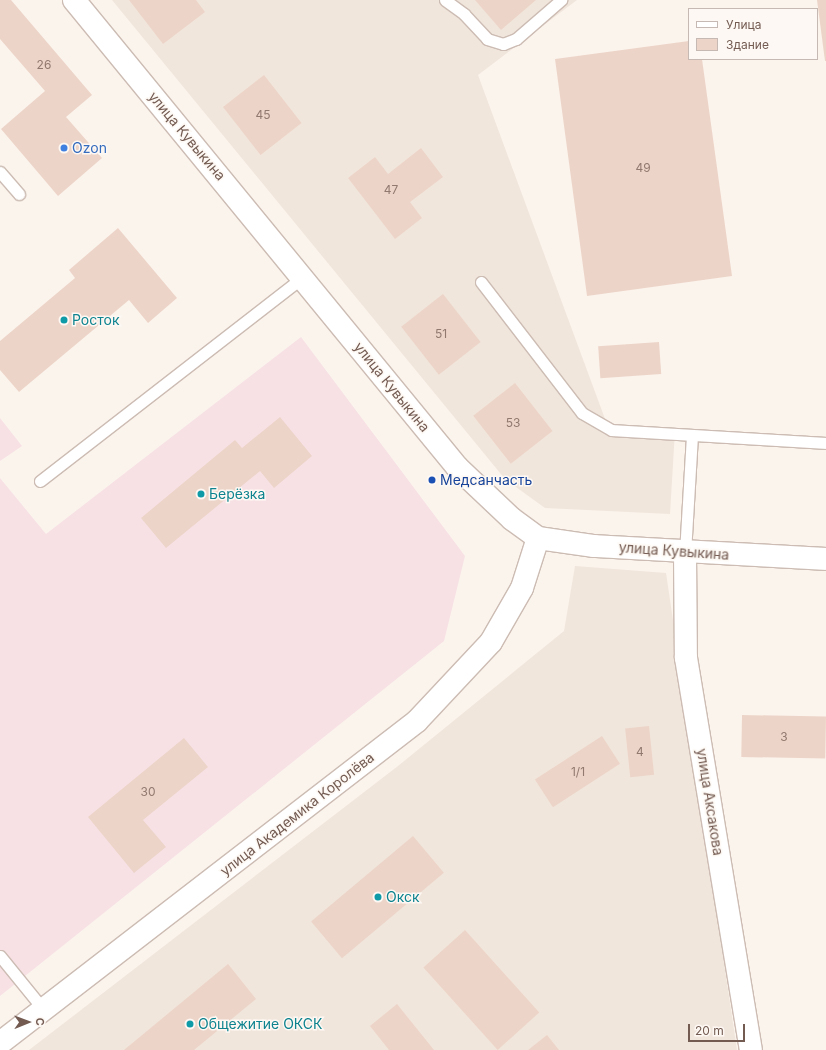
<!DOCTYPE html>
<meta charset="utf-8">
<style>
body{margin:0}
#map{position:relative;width:826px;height:1050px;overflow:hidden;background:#fbf4ed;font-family:Inter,sans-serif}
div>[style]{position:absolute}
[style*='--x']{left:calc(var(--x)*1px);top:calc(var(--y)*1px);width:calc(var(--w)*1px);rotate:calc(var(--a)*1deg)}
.residential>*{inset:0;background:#f1e6dc}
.medical>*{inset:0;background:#f7e1e5}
.building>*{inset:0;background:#edd4c8;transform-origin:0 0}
.roads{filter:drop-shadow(1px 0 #ccbcb3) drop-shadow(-1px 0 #ccbcb3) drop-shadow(0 1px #ccbcb3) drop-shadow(0 -1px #ccbcb3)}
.lane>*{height:11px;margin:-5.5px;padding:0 5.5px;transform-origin:5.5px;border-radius:5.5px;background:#fff}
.street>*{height:22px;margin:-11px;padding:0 11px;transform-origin:11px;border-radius:11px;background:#fff}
.secondary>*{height:22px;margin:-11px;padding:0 11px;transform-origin:11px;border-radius:11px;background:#fff}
.dots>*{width:11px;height:11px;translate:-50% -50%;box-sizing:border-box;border:2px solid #fdf8f3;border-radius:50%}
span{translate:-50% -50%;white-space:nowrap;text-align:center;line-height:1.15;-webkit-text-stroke:3px #fdf8f3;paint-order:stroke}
.number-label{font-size:12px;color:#927970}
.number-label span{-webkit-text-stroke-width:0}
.street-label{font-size:14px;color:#735b52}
.shop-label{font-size:14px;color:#366cbe}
.left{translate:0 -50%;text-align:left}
.culture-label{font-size:14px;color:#0d838f}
.transit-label{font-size:14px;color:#164399}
.legend{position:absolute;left:688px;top:8px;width:130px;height:52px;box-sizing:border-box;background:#fdf8f3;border:1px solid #c6b9b3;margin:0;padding:5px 7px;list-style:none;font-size:12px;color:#735b52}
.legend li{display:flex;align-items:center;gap:8px;height:20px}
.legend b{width:20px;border:1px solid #c6b9b3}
.north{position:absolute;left:8px;top:1002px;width:40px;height:40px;-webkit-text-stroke:3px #fdf8f3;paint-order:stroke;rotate:89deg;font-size:11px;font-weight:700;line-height:16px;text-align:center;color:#735b52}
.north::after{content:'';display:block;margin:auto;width:14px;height:18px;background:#735b52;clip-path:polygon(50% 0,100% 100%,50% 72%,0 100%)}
.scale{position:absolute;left:688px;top:1024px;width:57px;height:18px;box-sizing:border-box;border:2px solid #735b52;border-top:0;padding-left:5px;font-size:12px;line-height:14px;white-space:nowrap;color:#735b52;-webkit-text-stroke:3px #fdf8f3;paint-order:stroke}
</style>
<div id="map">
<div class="residential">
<i style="clip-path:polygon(112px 0,577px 0,478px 75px,608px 427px,675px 431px,670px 514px,545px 508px,505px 479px)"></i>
<i style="clip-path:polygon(575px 566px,666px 573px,737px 1050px,29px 1050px,398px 766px,564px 631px)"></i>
</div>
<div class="medical">
<i style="clip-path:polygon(301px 337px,465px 556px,444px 641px,0 996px,0 478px,46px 534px)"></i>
<i style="clip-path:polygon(0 418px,22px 446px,0 461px)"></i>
</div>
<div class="building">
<i style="clip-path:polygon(0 0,11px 0,92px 95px,66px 117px,102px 158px,58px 196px,1px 129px,45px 91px,0 39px)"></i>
<i style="clip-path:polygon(129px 0,196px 0,205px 12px,163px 44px)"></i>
<i style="clip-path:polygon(475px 0,536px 0,501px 30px)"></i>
<i style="clip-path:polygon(817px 0,826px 0,826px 61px,825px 61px)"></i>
<i style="clip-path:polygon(689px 41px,689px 59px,702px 59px,732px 276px,587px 296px,555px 59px)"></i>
<i style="left:264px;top:75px;width:61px;height:52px;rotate:52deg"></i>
<i style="clip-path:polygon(421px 148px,443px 177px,410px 202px,422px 218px,395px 239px,348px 178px,375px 157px,388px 174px)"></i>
<i style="clip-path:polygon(118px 228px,177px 298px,148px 323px,129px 300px,19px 392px,0 370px,0 341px,75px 278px,69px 270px)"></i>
<i style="left:443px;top:294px;width:61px;height:53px;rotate:52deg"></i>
<i style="left:659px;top:342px;width:32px;height:61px;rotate:86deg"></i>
<i style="left:515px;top:383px;width:61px;height:53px;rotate:52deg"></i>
<i style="clip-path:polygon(280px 417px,312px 456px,274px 488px,260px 471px,166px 548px,141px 518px,235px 440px,242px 448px)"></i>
<i style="left:742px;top:715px;width:84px;height:42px;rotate:1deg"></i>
<i style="left:649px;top:726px;width:49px;height:24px;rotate:84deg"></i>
<i style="left:602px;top:736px;width:33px;height:80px;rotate:57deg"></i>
<i style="clip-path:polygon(184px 738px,208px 767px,143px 820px,166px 847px,134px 873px,88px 817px)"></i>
<i style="left:413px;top:836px;width:48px;height:133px;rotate:50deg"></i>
<i style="left:465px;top:930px;width:111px;height:56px;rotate:48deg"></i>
<i style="clip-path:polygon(228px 964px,256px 999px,194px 1050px,124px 1050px)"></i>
<i style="clip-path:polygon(397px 1004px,434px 1050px,389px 1050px,370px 1026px)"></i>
<i style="clip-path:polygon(547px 1035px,559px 1050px,528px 1050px)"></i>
</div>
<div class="roads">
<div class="lane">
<i style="--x:445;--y:0;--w:24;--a:36"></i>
<i style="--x:464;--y:14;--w:34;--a:47"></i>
<i style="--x:487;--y:39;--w:17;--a:17"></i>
<i style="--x:503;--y:44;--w:14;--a:-21"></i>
<i style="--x:516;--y:39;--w:60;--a:-40.9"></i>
<i style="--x:0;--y:172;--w:29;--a:49"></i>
<i style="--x:481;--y:282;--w:165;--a:52.4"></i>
<i style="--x:582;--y:413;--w:34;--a:30"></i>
<i style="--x:612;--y:430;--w:214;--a:3.5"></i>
<i style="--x:40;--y:481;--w:333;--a:-37.8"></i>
<i style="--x:685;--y:553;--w:118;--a:-86.6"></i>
<i style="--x:0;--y:956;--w:68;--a:50.9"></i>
</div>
<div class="street">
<i style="--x:685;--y:553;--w:105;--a:89.5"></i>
<i style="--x:686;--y:658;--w:397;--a:80.6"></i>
</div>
<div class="secondary">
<i style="--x:74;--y:0;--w:604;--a:50.64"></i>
<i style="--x:457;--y:467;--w:76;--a:43.4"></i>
<i style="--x:512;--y:519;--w:32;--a:36"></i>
<i style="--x:538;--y:538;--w:57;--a:8.1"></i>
<i style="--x:594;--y:546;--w:232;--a:3.2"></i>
<i style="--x:0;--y:1043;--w:527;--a:-37.67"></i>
<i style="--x:417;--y:721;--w:108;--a:-46.9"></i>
<i style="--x:491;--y:642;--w:62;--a:-60.1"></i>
<i style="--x:522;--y:588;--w:52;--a:-72.3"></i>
</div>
</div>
<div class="dots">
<i style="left:64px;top:148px;background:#3f7fe0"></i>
<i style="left:64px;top:320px;background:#0f9aa8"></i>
<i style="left:432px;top:480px;background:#1a4fb4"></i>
<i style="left:201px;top:494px;background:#0f9aa8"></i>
<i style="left:378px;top:897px;background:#0f9aa8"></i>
<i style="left:190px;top:1024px;background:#0f9aa8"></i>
</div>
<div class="number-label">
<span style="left:44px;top:65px">26</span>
<span style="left:263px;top:115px">45</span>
<span style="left:643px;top:168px">49</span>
<span style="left:391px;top:190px">47</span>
<span style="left:441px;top:334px">51</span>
<span style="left:513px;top:423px">53</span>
<span style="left:784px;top:737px">3</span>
<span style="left:640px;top:752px">4</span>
<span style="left:578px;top:772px">1/1</span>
<span style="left:148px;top:792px">30</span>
</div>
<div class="street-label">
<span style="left:187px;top:136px;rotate:50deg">улица Кувыкина</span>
<span style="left:392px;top:387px;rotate:51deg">улица Кувыкина</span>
<span style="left:674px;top:551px;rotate:4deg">улица Кувыкина</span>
<span style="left:710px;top:802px;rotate:81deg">улица Аксакова</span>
<span style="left:297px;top:814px;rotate:-38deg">улица Академика Королёва</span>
</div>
<div class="shop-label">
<span class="left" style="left:72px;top:148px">Ozon</span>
</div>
<div class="culture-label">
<span class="left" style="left:72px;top:320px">Росток</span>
<span class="left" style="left:209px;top:494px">Берёзка</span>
<span class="left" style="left:386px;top:897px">Окск</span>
<span class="left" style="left:198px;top:1024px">Общежитие ОКСК</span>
</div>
<div class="transit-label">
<span class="left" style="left:440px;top:480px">Медсанчасть</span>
</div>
<ul class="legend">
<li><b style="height:5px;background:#fff"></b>Улица</li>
<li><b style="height:11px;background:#edd4c8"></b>Здание</li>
</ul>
<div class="north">С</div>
<div class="scale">20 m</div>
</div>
